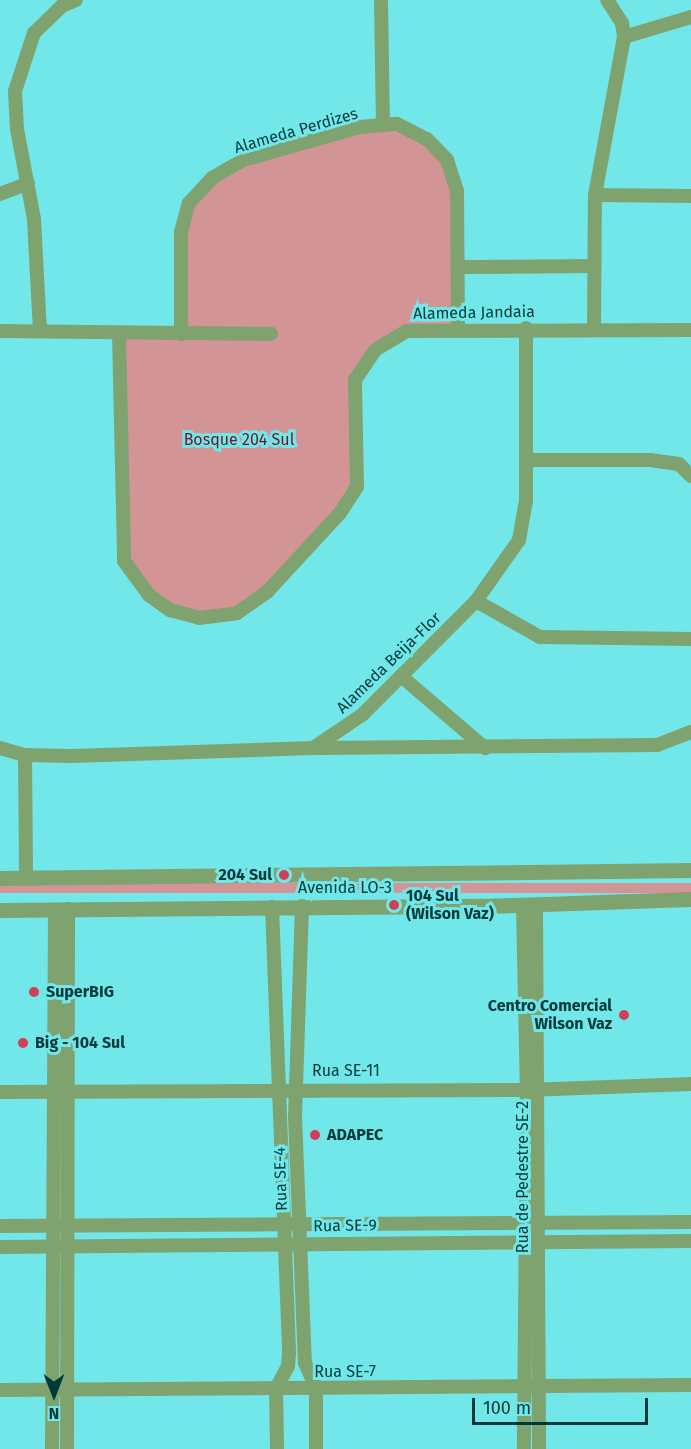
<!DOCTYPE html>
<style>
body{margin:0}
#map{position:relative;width:691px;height:1449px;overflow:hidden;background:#72e7e9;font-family:"Fira Sans",sans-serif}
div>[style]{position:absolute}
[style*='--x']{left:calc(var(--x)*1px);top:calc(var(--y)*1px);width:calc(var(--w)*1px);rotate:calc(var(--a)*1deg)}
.green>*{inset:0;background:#d39496;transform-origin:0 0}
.minor>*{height:14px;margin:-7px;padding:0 7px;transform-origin:7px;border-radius:7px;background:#7fa36f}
.tertiary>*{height:15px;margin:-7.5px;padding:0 7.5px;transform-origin:7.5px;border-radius:7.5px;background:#7fa36f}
.dots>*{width:16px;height:16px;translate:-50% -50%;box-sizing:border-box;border:3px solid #72e7e9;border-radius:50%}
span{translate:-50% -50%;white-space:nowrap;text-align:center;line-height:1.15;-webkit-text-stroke:6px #72e7e9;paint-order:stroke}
.street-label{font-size:16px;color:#00393a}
.park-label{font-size:16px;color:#721526}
.poi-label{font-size:16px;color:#00393a;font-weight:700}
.right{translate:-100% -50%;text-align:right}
.left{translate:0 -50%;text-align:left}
.north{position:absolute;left:24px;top:1365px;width:60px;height:60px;-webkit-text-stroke:4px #72e7e9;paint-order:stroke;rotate:180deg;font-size:16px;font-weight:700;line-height:24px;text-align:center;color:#00393a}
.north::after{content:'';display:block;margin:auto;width:21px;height:27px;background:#00393a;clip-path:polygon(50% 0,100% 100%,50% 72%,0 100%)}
.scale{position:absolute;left:472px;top:1398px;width:176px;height:27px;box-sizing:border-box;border:3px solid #00393a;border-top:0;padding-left:8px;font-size:18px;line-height:21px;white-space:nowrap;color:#00393a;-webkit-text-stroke:4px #72e7e9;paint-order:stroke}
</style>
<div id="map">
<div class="green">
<i style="clip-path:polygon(397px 124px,427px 139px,457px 191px,458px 329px,407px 331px,374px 350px,355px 380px,357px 487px,340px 513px,237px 613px,170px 610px,124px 561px,119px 334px,181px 334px,189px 203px,243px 160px)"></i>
<i style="left:691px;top:883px;width:10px;height:691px;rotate:90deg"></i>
</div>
<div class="minor">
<i style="--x:381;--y:0;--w:125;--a:89.1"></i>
<i style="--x:624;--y:37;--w:70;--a:-16.6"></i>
<i style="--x:0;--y:194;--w:30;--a:-21"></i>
<i style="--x:595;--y:195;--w:96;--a:0.6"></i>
<i style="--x:459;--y:267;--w:133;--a:-0.4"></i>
<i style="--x:594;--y:329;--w:134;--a:-89.6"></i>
<i style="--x:595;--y:195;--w:161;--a:-79.6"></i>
<i style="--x:624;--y:37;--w:14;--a:-98"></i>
<i style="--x:622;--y:23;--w:27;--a:-123"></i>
<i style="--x:0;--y:331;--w:271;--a:0.6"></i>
<i style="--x:40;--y:331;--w:112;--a:-93.1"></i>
<i style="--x:34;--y:219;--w:92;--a:-100.7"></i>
<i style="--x:17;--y:129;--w:38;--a:-93"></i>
<i style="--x:15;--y:91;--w:61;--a:-71.9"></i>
<i style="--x:34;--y:33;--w:39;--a:-44"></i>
<i style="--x:62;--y:6;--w:15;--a:-23"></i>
<i style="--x:119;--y:334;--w:227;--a:88.7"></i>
<i style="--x:124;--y:561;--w:42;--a:53.7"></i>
<i style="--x:149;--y:595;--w:26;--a:36"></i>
<i style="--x:170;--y:610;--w:30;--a:15"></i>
<i style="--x:199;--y:618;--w:38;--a:-7"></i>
<i style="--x:237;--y:613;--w:37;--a:-35"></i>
<i style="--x:267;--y:592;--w:108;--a:-47.3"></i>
<i style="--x:340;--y:513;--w:31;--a:-57"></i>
<i style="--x:357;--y:487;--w:107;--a:-91.1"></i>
<i style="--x:355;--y:380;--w:36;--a:-56"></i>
<i style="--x:375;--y:350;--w:37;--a:-31"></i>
<i style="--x:407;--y:331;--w:284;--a:-0.2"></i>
<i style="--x:181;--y:334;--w:102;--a:-90"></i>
<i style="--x:181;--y:232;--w:30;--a:-75"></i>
<i style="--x:189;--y:203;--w:34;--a:-47"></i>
<i style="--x:212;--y:178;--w:36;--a:-30"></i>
<i style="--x:243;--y:160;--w:122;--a:-15.8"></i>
<i style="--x:360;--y:127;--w:37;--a:-5"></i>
<i style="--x:397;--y:124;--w:34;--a:27"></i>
<i style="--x:427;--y:139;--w:29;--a:46"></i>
<i style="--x:447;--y:160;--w:33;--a:72"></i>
<i style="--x:457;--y:191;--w:138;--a:89.6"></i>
<i style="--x:526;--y:460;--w:124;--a:0"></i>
<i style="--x:650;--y:460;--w:29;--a:8"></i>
<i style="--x:679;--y:464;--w:17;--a:45"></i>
<i style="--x:476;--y:601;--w:73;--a:29.4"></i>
<i style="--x:540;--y:637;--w:151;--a:0.8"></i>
<i style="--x:401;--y:676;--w:111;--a:40.6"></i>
<i style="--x:0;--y:748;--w:26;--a:16"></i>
<i style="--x:25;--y:755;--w:47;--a:1.2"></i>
<i style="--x:72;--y:756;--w:241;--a:-1.9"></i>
<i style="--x:313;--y:748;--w:59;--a:-34"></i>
<i style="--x:362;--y:715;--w:161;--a:-45"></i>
<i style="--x:476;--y:601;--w:75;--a:-54.8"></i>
<i style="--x:519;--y:540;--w:39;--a:-80"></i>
<i style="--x:526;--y:502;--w:174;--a:-90"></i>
<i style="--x:318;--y:748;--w:339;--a:-0.5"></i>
<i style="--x:657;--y:745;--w:36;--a:-21"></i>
<i style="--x:25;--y:755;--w:123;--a:89.5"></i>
<i style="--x:523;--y:905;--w:185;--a:88.8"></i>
<i style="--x:527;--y:1090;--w:359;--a:90.5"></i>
<i style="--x:536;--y:905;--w:544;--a:89.68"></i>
<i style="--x:302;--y:906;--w:210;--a:91.9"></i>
<i style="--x:295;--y:1116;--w:247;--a:87.7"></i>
<i style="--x:305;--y:1363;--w:27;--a:66"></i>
<i style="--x:316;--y:1388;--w:61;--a:90"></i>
<i style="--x:272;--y:907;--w:446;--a:87.8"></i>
<i style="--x:289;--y:1353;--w:13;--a:94"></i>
<i style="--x:288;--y:1366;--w:26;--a:118"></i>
<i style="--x:276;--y:1389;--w:60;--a:89"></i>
<i style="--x:0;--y:1092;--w:527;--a:-0.22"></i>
<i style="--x:527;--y:1090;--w:164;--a:-2.1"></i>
<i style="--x:0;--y:1226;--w:691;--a:-0.33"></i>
<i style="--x:0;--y:1247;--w:691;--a:-0.5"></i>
<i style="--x:0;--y:1390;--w:691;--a:-0.41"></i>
<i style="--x:52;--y:1449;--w:539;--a:-89.68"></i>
<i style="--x:67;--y:1449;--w:540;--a:-89.89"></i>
</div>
<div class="tertiary">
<i style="--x:0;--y:878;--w:691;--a:-0.66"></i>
<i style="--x:0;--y:910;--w:483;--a:-0.5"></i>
<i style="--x:483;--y:906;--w:208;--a:-1.9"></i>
</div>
<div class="dots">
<i style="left:284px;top:875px;background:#d03f55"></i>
<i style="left:394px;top:905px;background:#d03f55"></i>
<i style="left:34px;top:992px;background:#d03f55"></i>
<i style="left:624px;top:1015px;background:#d03f55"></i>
<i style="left:23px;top:1043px;background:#d03f55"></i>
<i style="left:315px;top:1135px;background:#d03f55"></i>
</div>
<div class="street-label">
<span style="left:296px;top:131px;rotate:-16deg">Alameda Perdizes</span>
<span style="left:474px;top:313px;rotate:-1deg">Alameda Jandaia</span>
<span style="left:389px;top:663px;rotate:-44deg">Alameda Beija-Flor</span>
<span style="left:345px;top:888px">Avenida LO-3</span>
<span style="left:346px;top:1071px">Rua SE-11</span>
<span style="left:523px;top:1177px;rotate:-90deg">Rua de Pedestre SE-2</span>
<span style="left:281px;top:1179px;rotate:-92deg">Rua SE-4</span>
<span style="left:345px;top:1226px;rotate:-1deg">Rua SE-9</span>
<span style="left:345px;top:1372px">Rua SE-7</span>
</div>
<div class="park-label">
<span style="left:239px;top:440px">Bosque 204 Sul</span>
</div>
<div class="poi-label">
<span class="right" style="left:272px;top:875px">204 Sul</span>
<span class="left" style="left:406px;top:905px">104 Sul<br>(Wilson Vaz)</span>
<span class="left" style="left:46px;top:992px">SuperBIG</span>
<span class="right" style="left:612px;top:1015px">Centro Comercial<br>Wilson Vaz</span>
<span class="left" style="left:35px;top:1043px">Big - 104 Sul</span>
<span class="left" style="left:327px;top:1135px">ADAPEC</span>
</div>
<div class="north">N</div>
<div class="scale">100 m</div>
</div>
